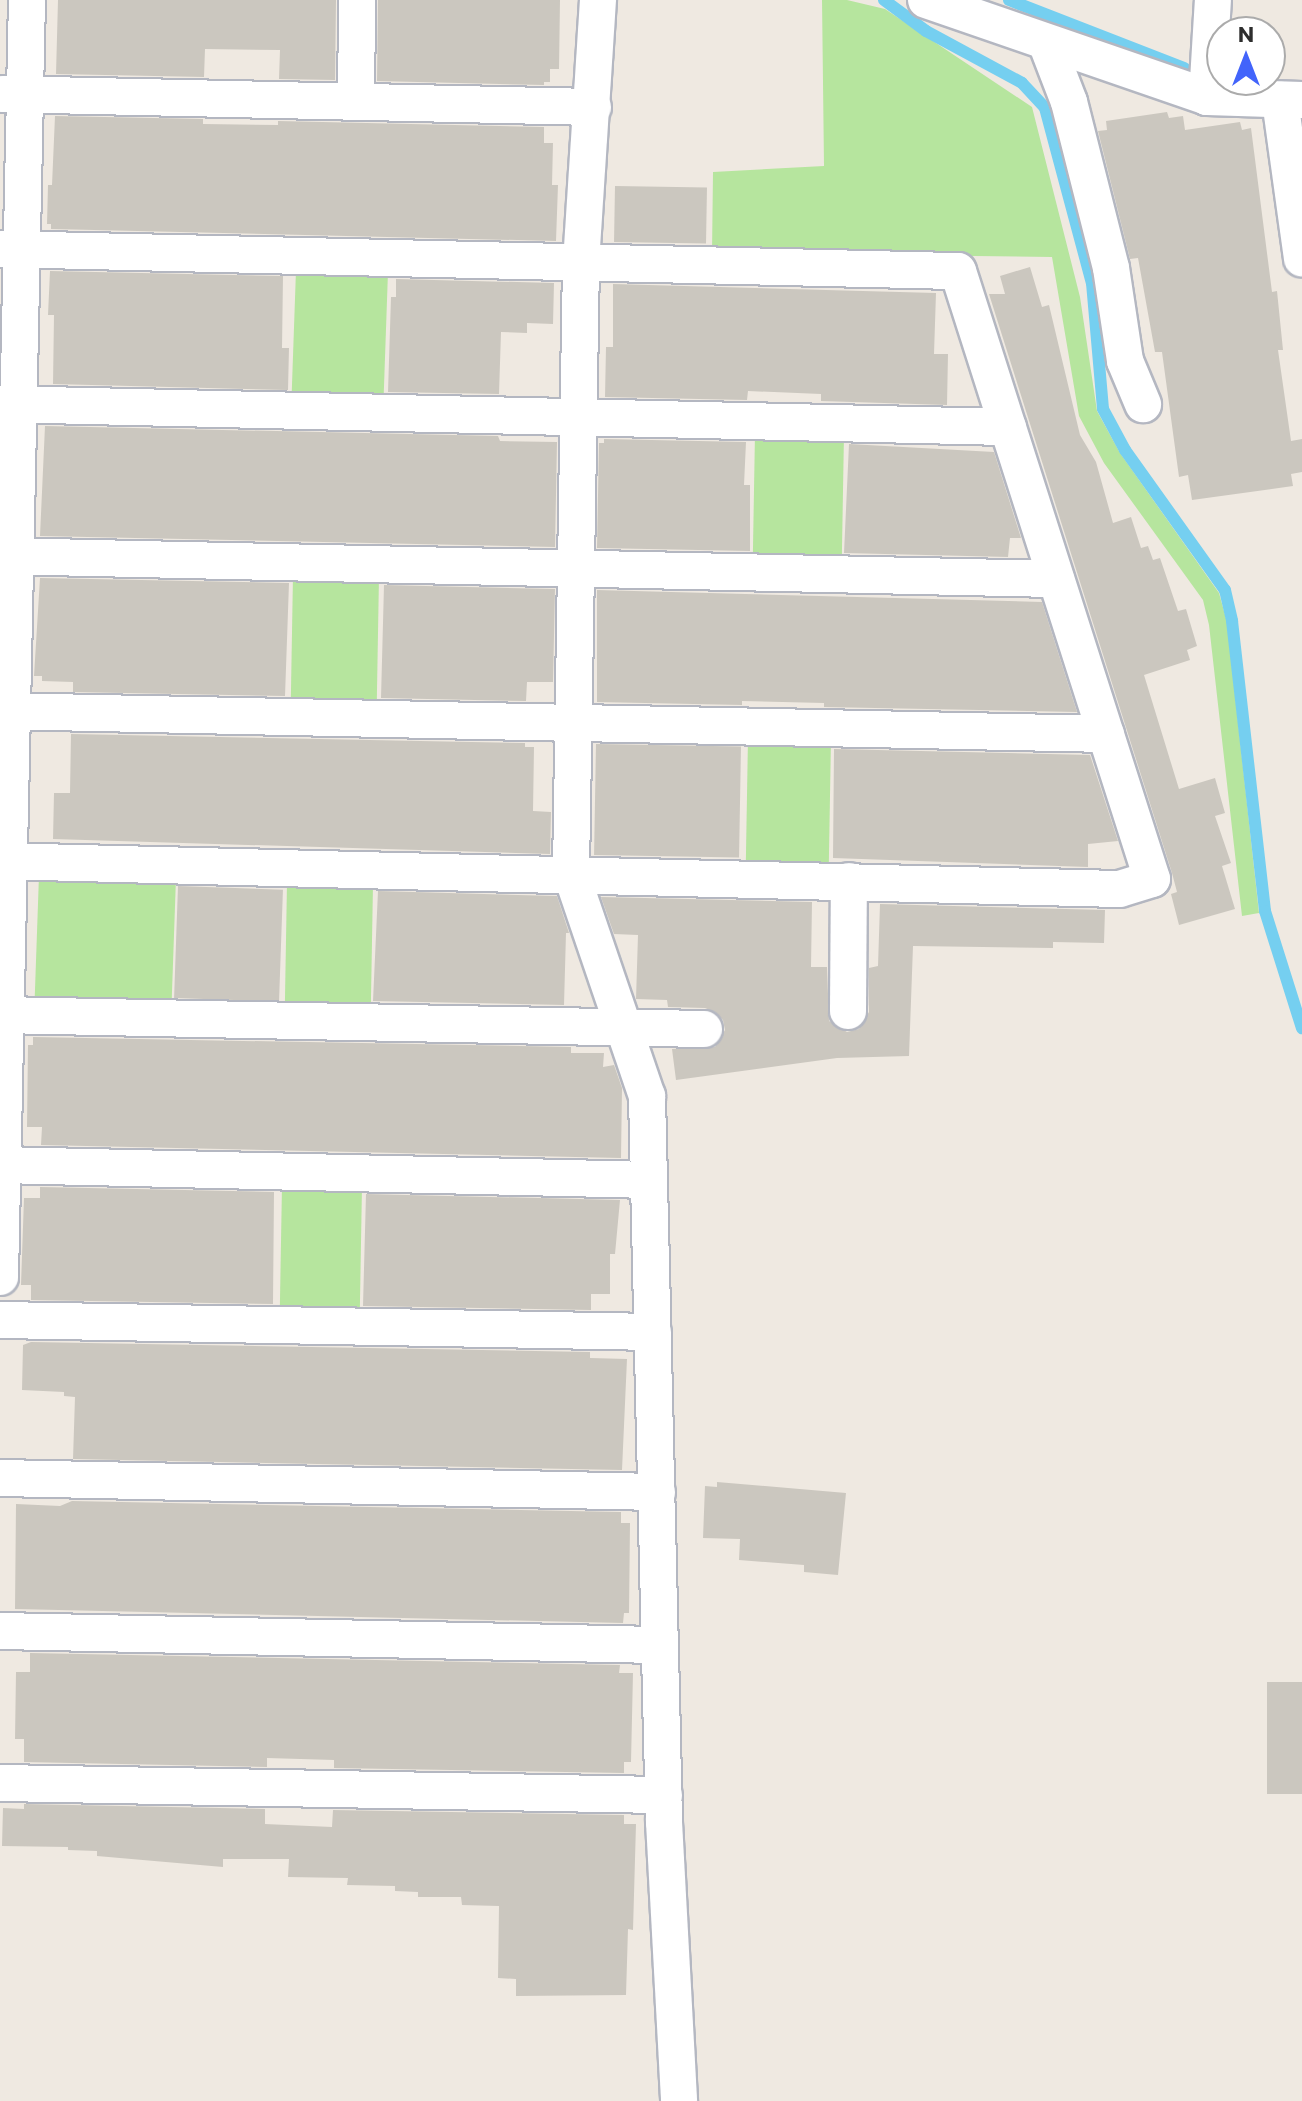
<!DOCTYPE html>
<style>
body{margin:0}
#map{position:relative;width:1302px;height:2101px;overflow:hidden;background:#efe9e1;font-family:Commissioner,sans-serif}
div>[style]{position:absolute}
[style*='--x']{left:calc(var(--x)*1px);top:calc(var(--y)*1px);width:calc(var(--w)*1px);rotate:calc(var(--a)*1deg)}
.green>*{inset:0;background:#b6e59e;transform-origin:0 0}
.stream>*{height:12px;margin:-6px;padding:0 6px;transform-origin:6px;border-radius:6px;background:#75cff0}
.building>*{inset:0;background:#cbc7bf;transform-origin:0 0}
.roads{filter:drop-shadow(2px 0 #b4b7c1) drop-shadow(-2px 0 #b4b7c1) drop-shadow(0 2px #b4b7c1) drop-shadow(0 -2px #b4b7c1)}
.minor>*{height:36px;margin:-18px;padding:0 18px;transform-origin:18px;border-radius:18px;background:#fff}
span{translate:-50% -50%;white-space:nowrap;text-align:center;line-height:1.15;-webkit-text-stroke:6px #fff;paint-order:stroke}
.north{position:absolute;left:1206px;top:16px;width:80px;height:80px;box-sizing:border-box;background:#fff;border:2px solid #ababab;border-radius:50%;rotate:0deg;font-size:22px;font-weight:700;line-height:32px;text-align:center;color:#2e2e2e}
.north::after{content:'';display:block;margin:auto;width:28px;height:36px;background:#4264fb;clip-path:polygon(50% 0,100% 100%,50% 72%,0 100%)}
</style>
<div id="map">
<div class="green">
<i style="clip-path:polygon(822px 0,847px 0,885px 9px,1032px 107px,1080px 297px,1097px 411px,1120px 453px,1219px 593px,1227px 622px,1259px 913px,1242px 916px,1209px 625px,1203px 600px,1104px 463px,1079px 416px,1052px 257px,712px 253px,713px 172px,824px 166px)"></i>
<i style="left:296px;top:270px;width:92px;height:128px;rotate:2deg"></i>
<i style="left:755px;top:433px;width:89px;height:123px;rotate:1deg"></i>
<i style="left:293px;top:575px;width:86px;height:126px;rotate:1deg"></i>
<i style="left:748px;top:738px;width:83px;height:125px;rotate:1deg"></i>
<i style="left:39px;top:875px;width:137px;height:127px;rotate:2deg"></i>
<i style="left:287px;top:883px;width:86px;height:123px;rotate:1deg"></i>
<i style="left:282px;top:1185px;width:80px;height:122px;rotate:1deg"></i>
</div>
<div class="stream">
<i style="--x:884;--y:0;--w:52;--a:36.4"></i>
<i style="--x:926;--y:31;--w:109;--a:28.4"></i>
<i style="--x:1022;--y:83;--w:34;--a:47"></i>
<i style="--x:1045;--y:108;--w:181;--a:75"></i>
<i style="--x:1092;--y:283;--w:126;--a:85"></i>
<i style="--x:1103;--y:409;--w:47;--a:61.8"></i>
<i style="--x:1125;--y:450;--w:172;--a:54.5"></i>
<i style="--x:1225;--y:590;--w:32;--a:77"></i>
<i style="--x:1232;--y:621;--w:292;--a:83.5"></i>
<i style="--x:1265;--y:911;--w:123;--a:72.5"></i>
<i style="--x:1009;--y:0;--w:188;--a:21.2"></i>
</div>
<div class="building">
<i style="clip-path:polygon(58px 0,336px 0,335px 80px,279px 79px,280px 50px,205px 49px,204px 77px,56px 74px)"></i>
<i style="clip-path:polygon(378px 0,560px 0,559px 69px,550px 69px,550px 82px,544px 82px,544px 85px,377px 81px)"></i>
<i style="clip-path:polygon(1167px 112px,1169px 118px,1183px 116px,1185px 130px,1240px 122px,1242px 130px,1251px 128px,1272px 292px,1277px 291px,1283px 350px,1278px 350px,1291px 441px,1302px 439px,1302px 472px,1291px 474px,1293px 486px,1192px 500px,1188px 475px,1179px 477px,1162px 352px,1155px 352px,1138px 258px,1130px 259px,1098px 131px,1107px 130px,1106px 121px)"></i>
<i style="clip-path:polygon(55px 116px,203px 119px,203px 124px,278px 125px,278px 121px,544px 127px,544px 143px,553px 143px,552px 185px,558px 185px,556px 241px,51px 229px,51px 224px,47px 224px,48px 185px,52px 185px)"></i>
<i style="left:615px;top:186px;width:92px;height:56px;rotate:1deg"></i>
<i style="clip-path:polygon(1030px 267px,1042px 307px,1049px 305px,1080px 435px,1096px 462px,1113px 523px,1131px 517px,1141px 548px,1148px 546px,1153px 560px,1160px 558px,1178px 611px,1186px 609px,1197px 646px,1187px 650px,1190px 660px,1144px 675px,1179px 789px,1215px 778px,1225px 813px,1215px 816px,1231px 863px,1222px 866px,1235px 909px,1179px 925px,1171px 894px,1177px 892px,1172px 873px,989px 294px,1005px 294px,1000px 276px)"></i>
<i style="clip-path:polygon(50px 271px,283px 276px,282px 348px,289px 348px,288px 390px,53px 384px,54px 315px,48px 315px)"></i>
<i style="clip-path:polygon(396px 279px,554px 283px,553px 324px,527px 323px,527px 333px,501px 332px,499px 394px,388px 392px,391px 297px,396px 297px)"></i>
<i style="clip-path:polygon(613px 284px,936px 293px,934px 354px,948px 354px,947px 405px,821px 401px,821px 394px,748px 391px,747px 400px,605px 397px,606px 347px,613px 347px)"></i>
<i style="clip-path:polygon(45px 426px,498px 436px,500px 441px,557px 442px,555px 547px,40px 536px)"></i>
<i style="clip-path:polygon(604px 439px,746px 442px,744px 485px,750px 485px,750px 551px,597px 548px,599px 443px,604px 443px)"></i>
<i style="clip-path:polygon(849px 444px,994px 452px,1021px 538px,1010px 538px,1008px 557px,844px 553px)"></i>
<i style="clip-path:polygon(40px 578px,289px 583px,285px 696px,73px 692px,73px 682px,42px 681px,42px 676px,34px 676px)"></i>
<i style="clip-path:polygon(384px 585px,555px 589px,553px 682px,527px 682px,526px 701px,381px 698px)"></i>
<i style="clip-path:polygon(597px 590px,1042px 602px,1077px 712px,824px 707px,824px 703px,742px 701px,742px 705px,597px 702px)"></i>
<i style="clip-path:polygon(71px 734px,525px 743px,525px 747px,534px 747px,533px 811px,551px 812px,550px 854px,53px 839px,54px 793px,70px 793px)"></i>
<i style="left:596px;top:744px;width:145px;height:111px;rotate:1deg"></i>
<i style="clip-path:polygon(834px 749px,1090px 755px,1118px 841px,1088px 844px,1088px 867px,833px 858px)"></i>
<i style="left:178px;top:886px;width:105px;height:112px;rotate:2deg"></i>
<i style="clip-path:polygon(378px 891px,557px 896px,569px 933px,566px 933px,564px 1005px,373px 1001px)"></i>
<i style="clip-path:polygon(601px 897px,812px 902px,811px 967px,827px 967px,829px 1021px,847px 1032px,859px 1029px,869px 1012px,869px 968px,878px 966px,880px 904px,1105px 910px,1104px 943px,1053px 942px,1053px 948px,913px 946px,909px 1056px,837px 1058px,676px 1080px,672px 1049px,715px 1047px,725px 1030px,723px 1020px,715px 1012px,705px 1008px,668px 1007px,667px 1000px,636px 999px,638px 935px,614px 934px)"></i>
<i style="clip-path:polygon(33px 1037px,571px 1047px,571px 1053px,604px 1053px,603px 1067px,614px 1065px,622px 1088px,621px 1158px,41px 1145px,42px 1127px,27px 1127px,28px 1045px,33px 1045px)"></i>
<i style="clip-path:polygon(40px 1187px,274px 1192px,273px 1304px,31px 1300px,31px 1285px,21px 1285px,24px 1198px,40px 1198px)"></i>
<i style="clip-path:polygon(366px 1194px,620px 1200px,615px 1254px,610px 1254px,610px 1294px,591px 1294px,591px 1310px,363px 1306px)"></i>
<i style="clip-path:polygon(31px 1342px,590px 1352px,590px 1358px,627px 1359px,622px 1470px,73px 1459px,75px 1397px,64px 1396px,64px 1392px,22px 1390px,23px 1345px)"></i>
<i style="clip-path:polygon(717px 1482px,846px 1493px,838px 1575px,804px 1572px,804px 1565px,739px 1560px,740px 1539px,703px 1538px,705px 1486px,717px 1487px)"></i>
<i style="clip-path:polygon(72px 1501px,621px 1512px,621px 1523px,630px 1523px,629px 1613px,624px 1613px,623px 1623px,15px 1609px,16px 1504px,60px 1506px)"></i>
<i style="clip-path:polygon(30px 1653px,620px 1665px,619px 1673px,633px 1673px,631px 1762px,624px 1762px,624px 1773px,334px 1768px,334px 1760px,267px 1758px,267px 1767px,24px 1762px,24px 1739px,15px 1739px,16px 1672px,30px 1672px)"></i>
<i style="left:1267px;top:1682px;width:35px;height:112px"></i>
<i style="clip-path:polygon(24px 1804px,265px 1809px,265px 1824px,332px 1827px,333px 1810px,624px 1815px,624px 1824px,636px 1824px,633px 1930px,628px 1929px,626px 1995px,516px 1996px,516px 1979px,498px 1978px,499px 1906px,462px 1905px,461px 1897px,418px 1897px,418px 1892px,395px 1891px,395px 1886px,347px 1885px,348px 1878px,288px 1877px,289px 1859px,223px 1859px,223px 1867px,97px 1856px,97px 1851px,68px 1850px,68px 1847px,2px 1846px,3px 1808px,24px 1809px)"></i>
</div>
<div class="roads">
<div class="minor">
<i style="--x:598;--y:0;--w:263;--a:93.7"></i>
<i style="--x:581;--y:262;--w:611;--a:90.94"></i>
<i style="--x:571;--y:873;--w:236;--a:71.2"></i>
<i style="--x:647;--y:1096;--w:726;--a:88.66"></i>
<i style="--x:664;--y:1822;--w:279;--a:86.9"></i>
<i style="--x:926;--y:0;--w:297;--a:19"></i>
<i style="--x:1207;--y:97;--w:95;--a:1.8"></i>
<i style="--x:1046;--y:42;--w:64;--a:69"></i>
<i style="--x:1069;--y:102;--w:171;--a:75.8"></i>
<i style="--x:1111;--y:268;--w:94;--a:81.4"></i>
<i style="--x:1125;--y:361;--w:47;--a:67.3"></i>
<i style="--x:2;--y:94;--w:591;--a:1.26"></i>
<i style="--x:1207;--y:97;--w:97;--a:-86.5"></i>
<i style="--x:1280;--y:100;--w:160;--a:82.1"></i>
<i style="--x:356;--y:102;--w:102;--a:-89.4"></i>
<i style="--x:0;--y:249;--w:958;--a:1.32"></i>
<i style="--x:958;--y:271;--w:638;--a:72.3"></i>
<i style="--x:1152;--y:879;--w:34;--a:163"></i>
<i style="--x:1119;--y:889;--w:1119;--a:-178.57"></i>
<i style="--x:0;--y:404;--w:1008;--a:1.31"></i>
<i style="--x:0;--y:556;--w:1056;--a:1.25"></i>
<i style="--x:0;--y:711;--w:1106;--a:1.19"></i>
<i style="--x:848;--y:1011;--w:130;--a:-89.6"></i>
<i style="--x:0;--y:1015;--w:704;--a:1.14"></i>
<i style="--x:0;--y:1165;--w:649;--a:1.32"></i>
<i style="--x:0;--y:1277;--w:1277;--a:-88.79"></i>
<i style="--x:0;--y:1320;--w:653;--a:1.05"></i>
<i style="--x:0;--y:1478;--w:657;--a:1.22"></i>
<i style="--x:0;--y:1631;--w:660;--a:1.22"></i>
<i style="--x:0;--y:1783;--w:664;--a:1.04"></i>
</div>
</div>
<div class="north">N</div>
</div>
